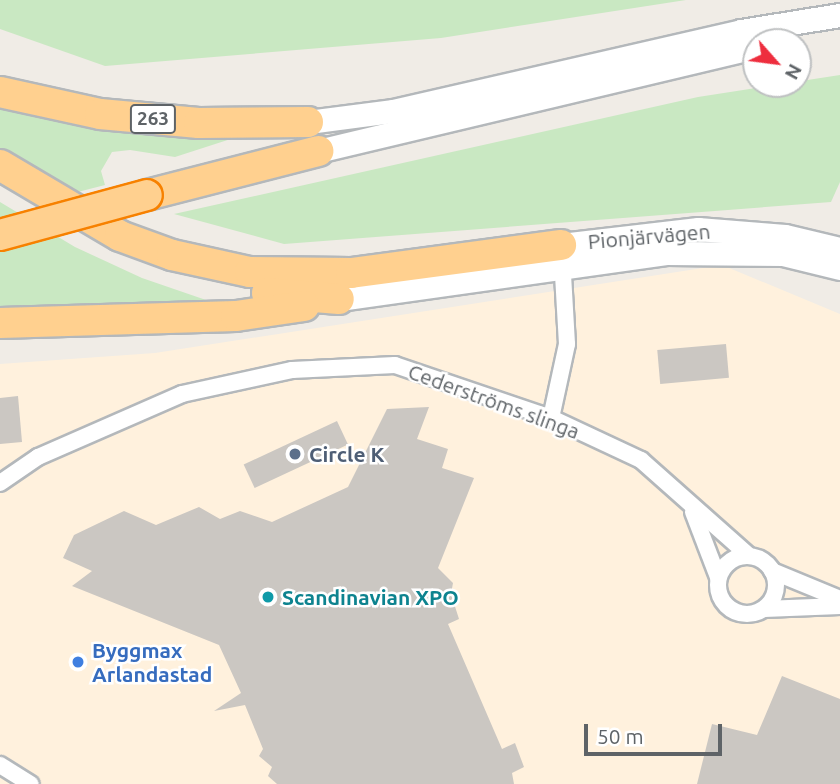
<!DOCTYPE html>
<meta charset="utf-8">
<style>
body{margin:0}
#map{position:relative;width:840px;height:784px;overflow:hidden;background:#f0ece6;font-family:Ubuntu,sans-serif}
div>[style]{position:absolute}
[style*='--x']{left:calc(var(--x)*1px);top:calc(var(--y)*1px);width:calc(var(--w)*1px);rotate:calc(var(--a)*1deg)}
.commercial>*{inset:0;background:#fff1dd}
.green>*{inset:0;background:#c9e8c2}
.building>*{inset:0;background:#cbc7c2;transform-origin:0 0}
.roads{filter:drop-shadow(2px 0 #b4b8bb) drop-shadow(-2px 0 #b4b8bb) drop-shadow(0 2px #b4b8bb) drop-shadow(0 -2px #b4b8bb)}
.minor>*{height:16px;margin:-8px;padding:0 8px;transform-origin:8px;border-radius:8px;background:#fff}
.minor>.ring{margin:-8px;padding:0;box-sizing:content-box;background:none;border:16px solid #fff;border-radius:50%}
.secondary>*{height:23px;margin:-11.5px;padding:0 11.5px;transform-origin:11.5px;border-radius:11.5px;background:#fff}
.motorway>*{height:30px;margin:-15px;padding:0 15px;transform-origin:15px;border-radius:15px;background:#ffd08f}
.bridges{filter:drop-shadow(2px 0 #f78100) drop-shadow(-2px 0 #f78100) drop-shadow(0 2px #f78100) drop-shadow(0 -2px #f78100)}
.motorway-bridge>*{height:30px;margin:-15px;padding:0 15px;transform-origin:15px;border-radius:15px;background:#ffd08f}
.dots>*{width:19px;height:19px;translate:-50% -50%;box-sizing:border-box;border:4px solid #fff;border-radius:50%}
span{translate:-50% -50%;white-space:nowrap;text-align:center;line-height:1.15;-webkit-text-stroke:5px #fff;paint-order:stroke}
.shield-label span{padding:2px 5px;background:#fff;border:2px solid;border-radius:5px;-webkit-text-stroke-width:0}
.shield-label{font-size:19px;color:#5e6367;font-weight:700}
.street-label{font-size:21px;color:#5e6367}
.service-label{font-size:21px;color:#4e5e75;font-weight:700}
.left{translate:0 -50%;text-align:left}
.culture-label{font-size:21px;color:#0d838f;font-weight:700}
.shop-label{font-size:21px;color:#366cbe;font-weight:700}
.north{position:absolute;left:742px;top:28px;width:70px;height:70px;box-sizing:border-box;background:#fff;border:2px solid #bfc1c2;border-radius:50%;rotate:118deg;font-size:19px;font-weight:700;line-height:28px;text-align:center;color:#5e6367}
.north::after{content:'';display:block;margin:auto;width:24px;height:32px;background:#ee2e3e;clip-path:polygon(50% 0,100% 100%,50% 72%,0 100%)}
.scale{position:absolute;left:584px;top:724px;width:138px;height:32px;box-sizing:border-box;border:4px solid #5e6367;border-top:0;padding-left:9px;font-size:21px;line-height:24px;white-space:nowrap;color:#5e6367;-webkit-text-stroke:5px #fff;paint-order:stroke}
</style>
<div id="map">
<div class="commercial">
<i style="clip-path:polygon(722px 265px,840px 314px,840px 784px,0 784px,0 364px,155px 353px)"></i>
</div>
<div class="green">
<i style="clip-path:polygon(0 0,686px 0,441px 38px,105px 66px,0 29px)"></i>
<i style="clip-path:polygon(840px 75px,840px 182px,831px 202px,284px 244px,174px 214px,698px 97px)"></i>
<i style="clip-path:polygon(0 103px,240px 136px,175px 157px,130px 150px,112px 152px,101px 171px,105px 185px,66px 195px,0 154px)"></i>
<i style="clip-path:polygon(0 202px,75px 247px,142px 278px,206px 300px,0 307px)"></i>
</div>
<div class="building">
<i style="left:726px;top:344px;width:34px;height:69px;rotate:85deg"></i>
<i style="clip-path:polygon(18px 396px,22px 442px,0 444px,0 398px)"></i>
<i style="clip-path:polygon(429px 407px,417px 439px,448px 449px,442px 468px,474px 478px,438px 568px,453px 583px,451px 594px,459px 619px,448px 624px,502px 749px,515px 743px,524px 767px,512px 773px,514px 784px,277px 784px,268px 776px,272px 767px,259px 756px,263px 749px,245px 705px,214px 711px,241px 693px,219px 645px,72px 586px,92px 571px,63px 558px,74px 535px,124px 511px,156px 525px,199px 507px,220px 519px,240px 511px,272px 522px,348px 487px,387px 409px)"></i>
<i style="left:337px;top:421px;width:26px;height:103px;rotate:65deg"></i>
<i style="clip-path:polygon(782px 676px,840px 699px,840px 784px,697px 784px,712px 724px,757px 735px)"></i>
</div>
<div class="roads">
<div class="minor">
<i style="--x:551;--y:418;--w:76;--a:-77.8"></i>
<i style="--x:567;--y:344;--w:86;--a:-93.3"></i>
<i style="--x:0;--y:483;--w:46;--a:-34.4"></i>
<i style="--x:38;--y:457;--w:157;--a:-23.6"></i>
<i style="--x:182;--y:394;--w:113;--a:-12.3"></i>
<i style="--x:292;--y:370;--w:103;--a:-2.8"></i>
<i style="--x:395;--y:365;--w:165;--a:18.8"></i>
<i style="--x:551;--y:418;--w:99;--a:25"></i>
<i style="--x:641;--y:460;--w:144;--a:41.6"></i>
<i style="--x:693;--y:512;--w:70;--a:69"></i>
<i class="ring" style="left:718px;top:556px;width:42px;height:42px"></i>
<i style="--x:772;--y:571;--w:74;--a:22.4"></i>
<i style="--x:764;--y:609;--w:76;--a:-2.3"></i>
<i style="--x:0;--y:765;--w:36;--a:32"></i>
</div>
<div class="secondary">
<i style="--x:308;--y:122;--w:86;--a:-7.4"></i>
<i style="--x:393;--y:111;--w:357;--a:-12.9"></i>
<i style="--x:741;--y:31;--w:100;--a:-9.2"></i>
<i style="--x:318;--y:151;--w:450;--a:-13.4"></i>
<i style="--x:561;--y:245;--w:138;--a:-6.7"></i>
<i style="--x:698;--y:229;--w:87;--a:4.6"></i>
<i style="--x:785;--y:236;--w:57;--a:13.3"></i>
<i style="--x:339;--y:299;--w:330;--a:-8"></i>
<i style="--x:666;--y:253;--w:117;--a:0.5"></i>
<i style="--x:783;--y:254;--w:59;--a:13.8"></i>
</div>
<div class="motorway">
<i style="--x:0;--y:92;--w:102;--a:12.4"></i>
<i style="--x:100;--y:114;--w:99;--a:5.2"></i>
<i style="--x:199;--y:123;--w:109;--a:-0.5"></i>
<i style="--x:0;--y:165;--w:139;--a:30.6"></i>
<i style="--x:120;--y:236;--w:55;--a:20.1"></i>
<i style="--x:172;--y:255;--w:80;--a:12.3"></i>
<i style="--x:250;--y:272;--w:101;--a:0.6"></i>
<i style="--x:351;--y:273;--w:212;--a:-7.6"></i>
<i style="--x:147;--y:195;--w:177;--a:-14.4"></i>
<i style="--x:267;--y:293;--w:72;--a:4.8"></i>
<i style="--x:0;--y:323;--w:236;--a:-1.7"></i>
<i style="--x:236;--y:316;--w:69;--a:-8.4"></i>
</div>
</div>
<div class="bridges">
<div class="motorway-bridge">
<i style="--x:0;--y:235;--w:152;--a:-15.2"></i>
</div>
</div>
<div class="dots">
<i style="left:295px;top:454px;background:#5c6f8a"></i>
<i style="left:268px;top:597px;background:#0f9aa8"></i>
<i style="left:78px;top:662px;background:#3f7fe0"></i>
</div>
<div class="shield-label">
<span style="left:153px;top:119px">263</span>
</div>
<div class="street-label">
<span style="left:649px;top:236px;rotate:-5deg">Pionjärvägen</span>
<span style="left:494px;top:401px;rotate:20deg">Cederströms slinga</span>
</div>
<div class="service-label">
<span class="left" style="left:309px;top:454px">Circle K</span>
</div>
<div class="culture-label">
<span class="left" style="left:282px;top:597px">Scandinavian XPO</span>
</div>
<div class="shop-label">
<span class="left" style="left:92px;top:662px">Byggmax<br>Arlandastad</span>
</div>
<div class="north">N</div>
<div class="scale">50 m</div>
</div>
